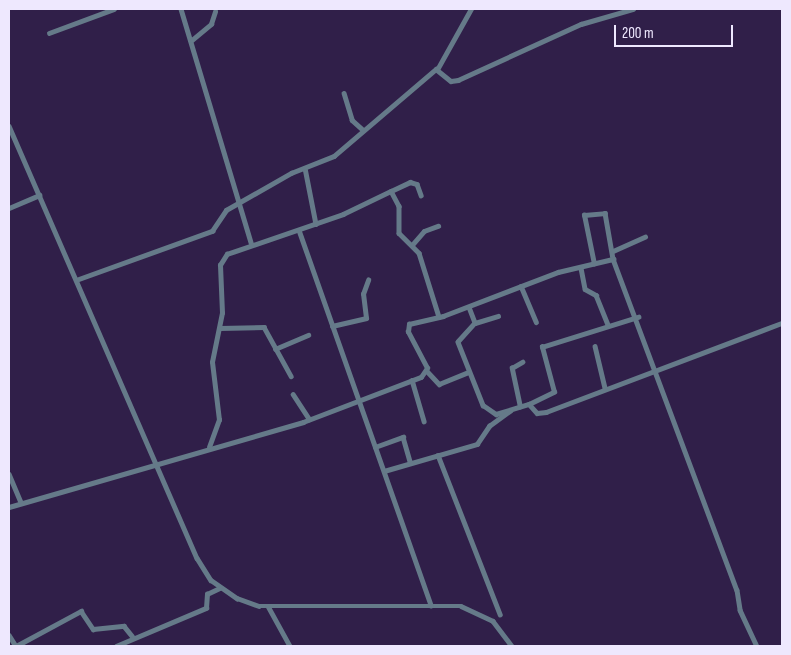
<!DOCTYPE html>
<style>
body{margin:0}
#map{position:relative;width:791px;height:655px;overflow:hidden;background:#301f49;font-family:"Sofia Sans Condensed",sans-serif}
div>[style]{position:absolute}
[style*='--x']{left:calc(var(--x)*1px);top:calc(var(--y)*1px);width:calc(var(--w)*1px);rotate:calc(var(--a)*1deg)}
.minor>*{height:4.5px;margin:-2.25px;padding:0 2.25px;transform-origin:2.25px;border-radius:2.25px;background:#657a89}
span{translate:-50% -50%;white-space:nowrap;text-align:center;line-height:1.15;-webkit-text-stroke:4px #301f49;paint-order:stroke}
.frame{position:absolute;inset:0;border:10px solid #eee8fe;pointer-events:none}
.scale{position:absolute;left:614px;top:25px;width:119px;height:22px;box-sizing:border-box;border:2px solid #eee8fe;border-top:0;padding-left:6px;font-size:15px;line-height:18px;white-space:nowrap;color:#eee8fe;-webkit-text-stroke:4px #301f49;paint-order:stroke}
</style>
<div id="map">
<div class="minor">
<i style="--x:181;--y:9;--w:244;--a:73.3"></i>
<i style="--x:49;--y:33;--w:69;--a:-20.3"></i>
<i style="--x:192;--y:40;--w:25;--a:-40"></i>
<i style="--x:211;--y:24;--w:13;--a:-72"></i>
<i style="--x:438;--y:68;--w:68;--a:-60.8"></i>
<i style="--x:344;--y:93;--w:28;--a:73"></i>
<i style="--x:352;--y:120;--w:13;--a:42"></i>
<i style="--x:9;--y:126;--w:471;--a:66.5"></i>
<i style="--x:197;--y:558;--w:26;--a:58"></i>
<i style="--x:211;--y:580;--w:32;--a:35"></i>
<i style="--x:237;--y:598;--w:23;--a:20"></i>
<i style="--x:259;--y:606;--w:202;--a:0"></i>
<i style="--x:461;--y:606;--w:35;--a:25"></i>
<i style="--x:493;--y:621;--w:31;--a:53"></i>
<i style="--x:305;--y:168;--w:57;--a:78.9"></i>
<i style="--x:391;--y:191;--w:21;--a:-25"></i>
<i style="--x:410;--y:182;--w:7;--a:16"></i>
<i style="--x:417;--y:184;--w:12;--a:70"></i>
<i style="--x:9;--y:208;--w:33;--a:-23"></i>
<i style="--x:299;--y:230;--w:398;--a:70.6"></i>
<i style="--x:412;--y:245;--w:18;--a:-49"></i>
<i style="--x:424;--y:231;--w:15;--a:-20"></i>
<i style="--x:613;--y:251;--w:35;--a:-24"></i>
<i style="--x:594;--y:264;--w:50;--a:-101.5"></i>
<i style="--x:584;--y:215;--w:21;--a:-5"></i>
<i style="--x:605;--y:213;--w:47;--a:80.1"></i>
<i style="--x:581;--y:268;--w:21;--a:79"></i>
<i style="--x:585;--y:289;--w:13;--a:29"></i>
<i style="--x:596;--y:295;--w:32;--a:68"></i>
<i style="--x:76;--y:280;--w:145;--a:-19.8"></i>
<i style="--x:212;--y:231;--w:25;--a:-56"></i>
<i style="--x:226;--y:210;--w:75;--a:-29.6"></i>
<i style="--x:291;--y:173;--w:46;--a:-21.6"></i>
<i style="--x:334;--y:156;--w:134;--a:-40.5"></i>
<i style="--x:436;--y:69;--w:19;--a:39"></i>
<i style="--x:451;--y:81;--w:7;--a:-8"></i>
<i style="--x:458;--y:80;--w:135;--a:-24.5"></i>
<i style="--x:581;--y:24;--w:54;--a:-16.1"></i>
<i style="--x:521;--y:286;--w:39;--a:67"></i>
<i style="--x:469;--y:307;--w:17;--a:69"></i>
<i style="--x:475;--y:323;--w:25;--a:132"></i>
<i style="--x:458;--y:342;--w:68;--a:68.4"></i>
<i style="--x:483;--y:405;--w:16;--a:35"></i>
<i style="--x:496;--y:414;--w:34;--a:-17"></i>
<i style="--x:529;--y:404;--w:12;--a:48"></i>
<i style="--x:537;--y:413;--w:9;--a:-6"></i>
<i style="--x:546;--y:412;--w:252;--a:-20.7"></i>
<i style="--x:475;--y:323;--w:24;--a:-17"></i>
<i style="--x:332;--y:326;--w:35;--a:-13"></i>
<i style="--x:366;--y:318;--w:24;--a:-97"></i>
<i style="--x:363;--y:294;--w:15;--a:-70"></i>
<i style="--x:220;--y:328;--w:44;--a:-1.3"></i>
<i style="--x:264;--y:327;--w:56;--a:61.1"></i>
<i style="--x:595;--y:346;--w:43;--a:76.6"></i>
<i style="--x:275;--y:349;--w:36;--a:-23"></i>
<i style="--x:427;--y:371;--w:18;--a:47"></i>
<i style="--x:439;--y:384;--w:31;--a:-22"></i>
<i style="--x:412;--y:380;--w:43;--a:73.7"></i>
<i style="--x:293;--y:394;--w:30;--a:57"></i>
<i style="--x:529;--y:404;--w:28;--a:-26"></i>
<i style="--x:554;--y:392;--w:47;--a:-104.9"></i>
<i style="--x:542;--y:347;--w:101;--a:-17.4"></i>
<i style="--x:520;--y:407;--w:40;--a:-102"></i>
<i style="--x:512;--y:368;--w:12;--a:-31"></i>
<i style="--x:209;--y:447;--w:29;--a:-70"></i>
<i style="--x:219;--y:420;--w:58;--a:-96.9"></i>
<i style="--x:212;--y:362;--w:50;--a:-78.5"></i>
<i style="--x:222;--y:313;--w:48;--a:-92.4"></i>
<i style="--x:220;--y:265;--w:13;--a:-58"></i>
<i style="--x:227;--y:254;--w:123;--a:-19"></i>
<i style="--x:343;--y:214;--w:53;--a:-25.6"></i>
<i style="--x:391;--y:191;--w:17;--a:62"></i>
<i style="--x:399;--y:206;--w:27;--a:90"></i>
<i style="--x:399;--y:233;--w:28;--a:45"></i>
<i style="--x:419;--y:253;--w:67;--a:72.6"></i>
<i style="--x:375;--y:447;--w:30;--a:-20"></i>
<i style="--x:403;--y:437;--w:26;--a:74"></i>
<i style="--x:438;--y:455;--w:171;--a:68.7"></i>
<i style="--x:384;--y:471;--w:97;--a:-16.2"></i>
<i style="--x:477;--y:444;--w:22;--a:-56"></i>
<i style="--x:489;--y:426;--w:26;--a:-36"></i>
<i style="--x:9;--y:474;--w:30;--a:67"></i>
<i style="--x:9;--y:507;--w:306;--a:-16.1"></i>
<i style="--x:303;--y:422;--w:126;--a:-20.9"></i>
<i style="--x:421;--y:377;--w:11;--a:-56"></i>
<i style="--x:427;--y:368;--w:41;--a:-117.8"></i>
<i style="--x:408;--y:332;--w:8;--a:-83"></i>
<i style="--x:409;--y:324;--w:35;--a:-13"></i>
<i style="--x:443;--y:316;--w:123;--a:-20.9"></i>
<i style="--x:558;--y:272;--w:57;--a:-13.3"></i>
<i style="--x:613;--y:259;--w:353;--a:69.5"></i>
<i style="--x:737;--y:590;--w:20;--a:81"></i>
<i style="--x:740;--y:610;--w:40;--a:65"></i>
<i style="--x:268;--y:606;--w:46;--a:61.2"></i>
<i style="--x:9;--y:635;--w:13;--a:58"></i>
<i style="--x:16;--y:646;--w:74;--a:-28.3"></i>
<i style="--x:81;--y:611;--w:22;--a:56"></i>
<i style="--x:93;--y:629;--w:31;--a:-6"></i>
<i style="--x:124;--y:626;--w:13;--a:51"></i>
<i style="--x:116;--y:646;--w:98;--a:-22.9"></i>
<i style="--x:206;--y:608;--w:14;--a:-86"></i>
<i style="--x:207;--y:594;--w:14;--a:-25"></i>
</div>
<div class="frame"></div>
<div class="scale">200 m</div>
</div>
